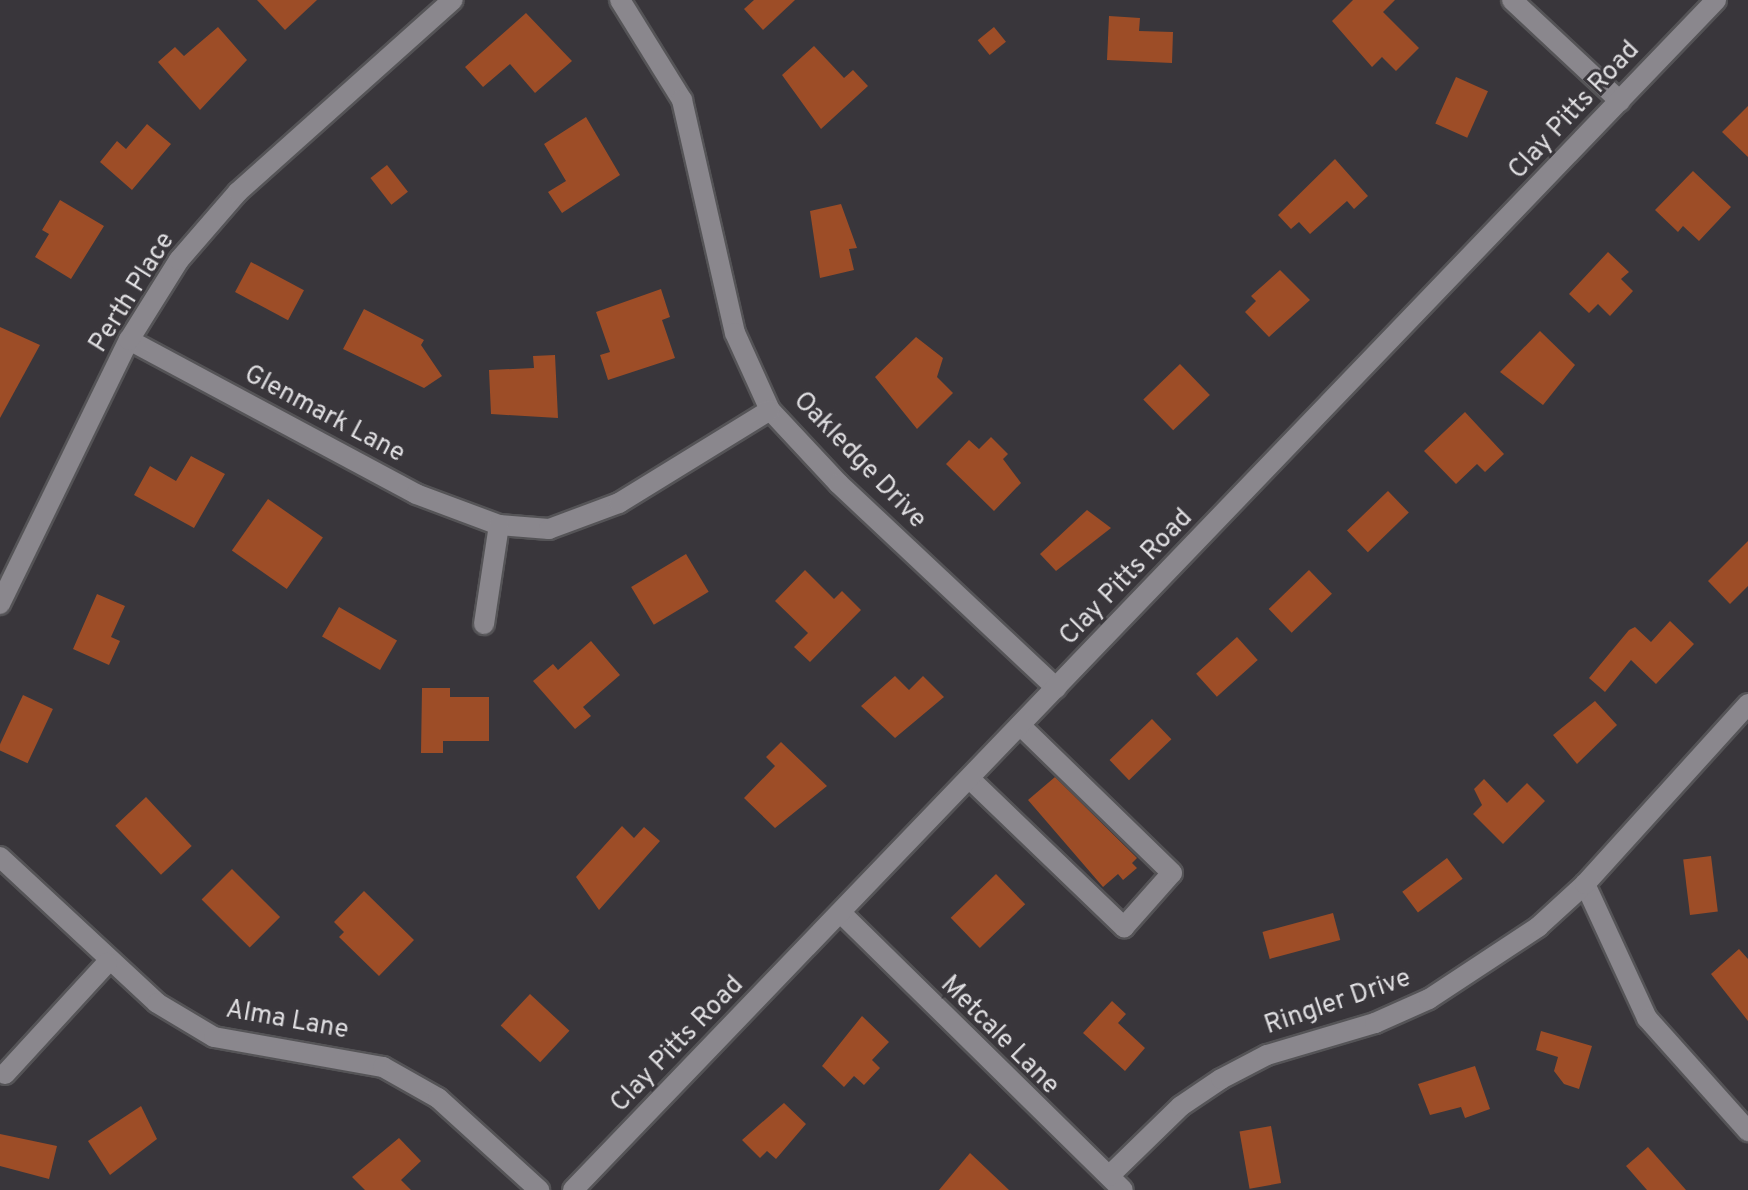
<!DOCTYPE html>
<style>
body{margin:0}
#map{position:relative;width:1748px;height:1190px;overflow:hidden;background:#39363b;font-family:Overpass,sans-serif}
div>[style]{position:absolute}
[style*='--x']{left:calc(var(--x)*1px);top:calc(var(--y)*1px);width:calc(var(--w)*1px);rotate:calc(var(--a)*1deg)}
.building>*{inset:0;background:#9d4d27;transform-origin:0 0}
.roads{filter:drop-shadow(2px 0 #555457) drop-shadow(-2px 0 #555457) drop-shadow(0 2px #555457) drop-shadow(0 -2px #555457)}
.minor>*{height:20px;margin:-10px;padding:0 10px;transform-origin:10px;border-radius:10px;background:#8a878d}
span{translate:-50% -50%;white-space:nowrap;text-align:center;line-height:1.15;-webkit-text-stroke:6px #39363b;paint-order:stroke}
.street-label{font-size:26px;color:#dfdee1}
</style>
<div id="map">
<div class="building">
<i style="clip-path:polygon(257px 0,317px 0,285px 30px)"></i>
<i style="clip-path:polygon(754px 0,795px 0,763px 30px,744px 9px)"></i>
<i style="clip-path:polygon(1353px 0,1395px 0,1383px 12px,1419px 48px,1396px 71px,1382px 57px,1372px 67px,1332px 21px)"></i>
<i style="clip-path:polygon(526px 13px,572px 61px,535px 93px,510px 64px,483px 87px,465px 67px)"></i>
<i style="clip-path:polygon(1109px 16px,1140px 18px,1139px 31px,1173px 32px,1172px 63px,1107px 60px)"></i>
<i style="clip-path:polygon(218px 27px,247px 60px,200px 110px,158px 62px,175px 47px,184px 56px)"></i>
<i style="left:994px;top:27px;width:19px;height:21px;rotate:51deg"></i>
<i style="clip-path:polygon(814px 46px,844px 78px,853px 70px,868px 86px,821px 129px,782px 75px)"></i>
<i style="left:1456px;top:77px;width:35px;height:51px;rotate:24deg"></i>
<i style="clip-path:polygon(1748px 106px,1748px 157px,1722px 132px)"></i>
<i style="clip-path:polygon(586px 117px,620px 175px,562px 213px,548px 192px,566px 181px,544px 144px)"></i>
<i style="clip-path:polygon(147px 124px,171px 144px,132px 190px,100px 162px,117px 141px,126px 149px)"></i>
<i style="clip-path:polygon(1335px 159px,1368px 196px,1354px 209px,1347px 201px,1310px 234px,1299px 222px,1291px 229px,1278px 215px)"></i>
<i style="left:387px;top:165px;width:34px;height:21px;rotate:52deg"></i>
<i style="clip-path:polygon(1693px 171px,1731px 207px,1699px 241px,1683px 226px,1678px 232px,1655px 210px)"></i>
<i style="clip-path:polygon(60px 200px,104px 226px,71px 279px,35px 257px,49px 234px,42px 230px)"></i>
<i style="clip-path:polygon(841px 204px,857px 248px,849px 249px,854px 270px,820px 278px,810px 211px)"></i>
<i style="clip-path:polygon(1608px 252px,1629px 272px,1621px 279px,1633px 291px,1610px 316px,1598px 304px,1589px 313px,1569px 294px)"></i>
<i style="left:251px;top:262px;width:60px;height:34px;rotate:28deg"></i>
<i style="clip-path:polygon(1280px 270px,1310px 300px,1269px 337px,1245px 312px,1256px 301px,1251px 296px)"></i>
<i style="clip-path:polygon(661px 289px,670px 317px,662px 320px,675px 358px,608px 380px,600px 355px,610px 352px,596px 312px)"></i>
<i style="clip-path:polygon(364px 309px,424px 340px,421px 345px,442px 376px,424px 388px,343px 349px)"></i>
<i style="clip-path:polygon(0 327px,40px 345px,0 418px)"></i>
<i style="clip-path:polygon(1540px 331px,1575px 365px,1543px 405px,1500px 372px)"></i>
<i style="clip-path:polygon(916px 337px,943px 358px,937px 377px,953px 393px,917px 429px,875px 377px)"></i>
<i style="clip-path:polygon(555px 355px,558px 418px,491px 414px,489px 370px,534px 368px,533px 356px)"></i>
<i style="left:1180px;top:364px;width:43px;height:51px;rotate:46deg"></i>
<i style="clip-path:polygon(1465px 412px,1504px 454px,1485px 472px,1477px 464px,1456px 484px,1424px 451px)"></i>
<i style="clip-path:polygon(991px 437px,1008px 454px,1003px 459px,1021px 483px,994px 511px,946px 464px,969px 440px,979px 449px)"></i>
<i style="clip-path:polygon(191px 456px,225px 474px,194px 528px,134px 495px,150px 466px,176px 481px)"></i>
<i style="left:1388px;top:491px;width:30px;height:57px;rotate:46deg"></i>
<i style="left:268px;top:499px;width:67px;height:63px;rotate:35deg"></i>
<i style="clip-path:polygon(1087px 510px,1111px 528px,1056px 571px,1040px 554px)"></i>
<i style="clip-path:polygon(1748px 541px,1748px 586px,1730px 604px,1708px 581px)"></i>
<i style="left:686px;top:554px;width:44px;height:64px;rotate:59deg"></i>
<i style="clip-path:polygon(805px 570px,834px 599px,842px 591px,861px 610px,810px 662px,794px 647px,808px 633px,775px 601px)"></i>
<i style="left:1309px;top:570px;width:33px;height:56px;rotate:46deg"></i>
<i style="clip-path:polygon(97px 594px,125px 606px,111px 637px,120px 641px,109px 665px,73px 649px)"></i>
<i style="left:339px;top:607px;width:67px;height:34px;rotate:30deg"></i>
<i style="clip-path:polygon(1670px 621px,1694px 644px,1656px 684px,1631px 660px,1605px 692px,1589px 678px,1629px 630px,1635px 627px,1651px 642px)"></i>
<i style="left:1237px;top:637px;width:31px;height:55px;rotate:48deg"></i>
<i style="clip-path:polygon(591px 641px,620px 675px,583px 707px,591px 716px,575px 729px,533px 681px,553px 664px,558px 670px)"></i>
<i style="clip-path:polygon(895px 676px,909px 690px,923px 676px,944px 697px,895px 738px,861px 706px)"></i>
<i style="clip-path:polygon(422px 688px,450px 688px,450px 697px,489px 697px,489px 741px,443px 741px,443px 753px,421px 753px)"></i>
<i style="left:23px;top:695px;width:33px;height:60px;rotate:25deg"></i>
<i style="clip-path:polygon(1595px 701px,1617px 725px,1577px 764px,1553px 735px)"></i>
<i style="left:1152px;top:719px;width:28px;height:59px;rotate:46deg"></i>
<i style="clip-path:polygon(781px 742px,827px 786px,775px 828px,744px 798px,775px 766px,766px 757px)"></i>
<i style="clip-path:polygon(1055px 777px,1137px 858px,1132px 863px,1137px 868px,1123px 880px,1118px 874px,1103px 887px,1028px 800px)"></i>
<i style="clip-path:polygon(1484px 779px,1507px 803px,1527px 783px,1545px 801px,1503px 844px,1473px 814px,1482px 805px,1474px 789px)"></i>
<i style="left:146px;top:797px;width:67px;height:42px;rotate:47deg"></i>
<i style="clip-path:polygon(622px 826px,634px 838px,644px 827px,660px 841px,599px 910px,576px 877px)"></i>
<i style="left:1711px;top:856px;width:56px;height:28px;rotate:83deg"></i>
<i style="left:1447px;top:858px;width:26px;height:56px;rotate:53deg"></i>
<i style="left:232px;top:869px;width:68px;height:43px;rotate:45deg"></i>
<i style="left:996px;top:874px;width:42px;height:63px;rotate:46deg"></i>
<i style="clip-path:polygon(364px 891px,414px 940px,379px 976px,339px 937px,344px 932px,334px 922px)"></i>
<i style="left:1333px;top:913px;width:28px;height:73px;rotate:75deg"></i>
<i style="clip-path:polygon(1739px 949px,1748px 959px,1748px 1021px,1711px 974px)"></i>
<i style="left:530px;top:994px;width:54px;height:43px;rotate:43deg"></i>
<i style="clip-path:polygon(1112px 1001px,1126px 1014px,1118px 1023px,1145px 1048px,1125px 1071px,1083px 1033px)"></i>
<i style="clip-path:polygon(862px 1016px,889px 1042px,872px 1060px,880px 1068px,864px 1085px,854px 1076px,844px 1087px,822px 1066px)"></i>
<i style="clip-path:polygon(1541px 1031px,1592px 1046px,1579px 1089px,1564px 1084px,1554px 1071px,1558px 1057px,1536px 1050px)"></i>
<i style="clip-path:polygon(1475px 1066px,1490px 1109px,1465px 1118px,1461px 1107px,1430px 1115px,1418px 1084px)"></i>
<i style="clip-path:polygon(784px 1103px,806px 1124px,776px 1159px,767px 1151px,760px 1158px,742px 1140px)"></i>
<i style="clip-path:polygon(141px 1106px,157px 1139px,110px 1175px,88px 1141px)"></i>
<i style="left:1271px;top:1126px;width:58px;height:32px;rotate:80deg"></i>
<i style="clip-path:polygon(0 1134px,57px 1146px,49px 1179px,0 1166px)"></i>
<i style="clip-path:polygon(399px 1138px,421px 1161px,401px 1180px,411px 1190px,365px 1190px,352px 1177px)"></i>
<i style="clip-path:polygon(1648px 1147px,1686px 1190px,1647px 1190px,1626px 1166px)"></i>
<i style="clip-path:polygon(970px 1153px,1009px 1190px,939px 1190px)"></i>
</div>
<div class="roads">
<div class="minor">
<i style="--x:620;--y:0;--w:118;--a:58.2"></i>
<i style="--x:682;--y:100;--w:239;--a:77.2"></i>
<i style="--x:735;--y:333;--w:85;--a:65.6"></i>
<i style="--x:770;--y:410;--w:101;--a:47"></i>
<i style="--x:839;--y:484;--w:298;--a:43.2"></i>
<i style="--x:1512;--y:0;--w:148;--a:43.1"></i>
<i style="--x:129;--y:340;--w:326;--a:28.2"></i>
<i style="--x:416;--y:494;--w:89;--a:20.5"></i>
<i style="--x:499;--y:525;--w:50;--a:4.6"></i>
<i style="--x:549;--y:529;--w:75;--a:-20.4"></i>
<i style="--x:619;--y:503;--w:177;--a:-31.6"></i>
<i style="--x:0;--y:604;--w:294;--a:-64"></i>
<i style="--x:129;--y:340;--w:94;--a:-58"></i>
<i style="--x:179;--y:260;--w:90;--a:-49.1"></i>
<i style="--x:238;--y:192;--w:288;--a:-41.8"></i>
<i style="--x:484;--y:624;--w:100;--a:-81.4"></i>
<i style="--x:970;--y:779;--w:214;--a:43.9"></i>
<i style="--x:1124;--y:927;--w:72;--a:-48.4"></i>
<i style="--x:1172;--y:873;--w:212;--a:-135.8"></i>
<i style="--x:0;--y:857;--w:214;--a:42.9"></i>
<i style="--x:157;--y:1003;--w:66;--a:30.8"></i>
<i style="--x:214;--y:1037;--w:172;--a:10.1"></i>
<i style="--x:383;--y:1067;--w:63;--a:29.4"></i>
<i style="--x:438;--y:1098;--w:137;--a:42.3"></i>
<i style="--x:1585;--y:884;--w:148;--a:65.2"></i>
<i style="--x:1647;--y:1018;--w:152;--a:48.2"></i>
<i style="--x:843;--y:915;--w:392;--a:44.5"></i>
<i style="--x:5;--y:1074;--w:151;--a:-47.4"></i>
<i style="--x:1109;--y:1176;--w:100;--a:-44.2"></i>
<i style="--x:1181;--y:1106;--w:48;--a:-34"></i>
<i style="--x:1221;--y:1079;--w:52;--a:-27.6"></i>
<i style="--x:1267;--y:1055;--w:113;--a:-16.5"></i>
<i style="--x:1375;--y:1023;--w:59;--a:-24"></i>
<i style="--x:1429;--y:999;--w:131;--a:-33.4"></i>
<i style="--x:1538;--y:927;--w:64;--a:-42.5"></i>
<i style="--x:1585;--y:884;--w:243;--a:-47.8"></i>
<i style="--x:573;--y:1190;--w:1650;--a:-46.15"></i>
</div>
</div>
<div class="street-label">
<span style="left:1575px;top:111px;rotate:-47deg">Clay Pitts Road</span>
<span style="left:133px;top:293px;rotate:-58deg">Perth Place</span>
<span style="left:324px;top:415px;rotate:28deg">Glenmark Lane</span>
<span style="left:859px;top:461px;rotate:46deg">Oakledge Drive</span>
<span style="left:1127px;top:578px;rotate:-46deg">Clay Pitts Road</span>
<span style="left:1338px;top:1003px;rotate:-19deg">Ringler Drive</span>
<span style="left:287px;top:1021px;rotate:10deg">Alma Lane</span>
<span style="left:999px;top:1036px;rotate:45deg">Metcale Lane</span>
<span style="left:678px;top:1045px;rotate:-46deg">Clay Pitts Road</span>
</div>
</div>
